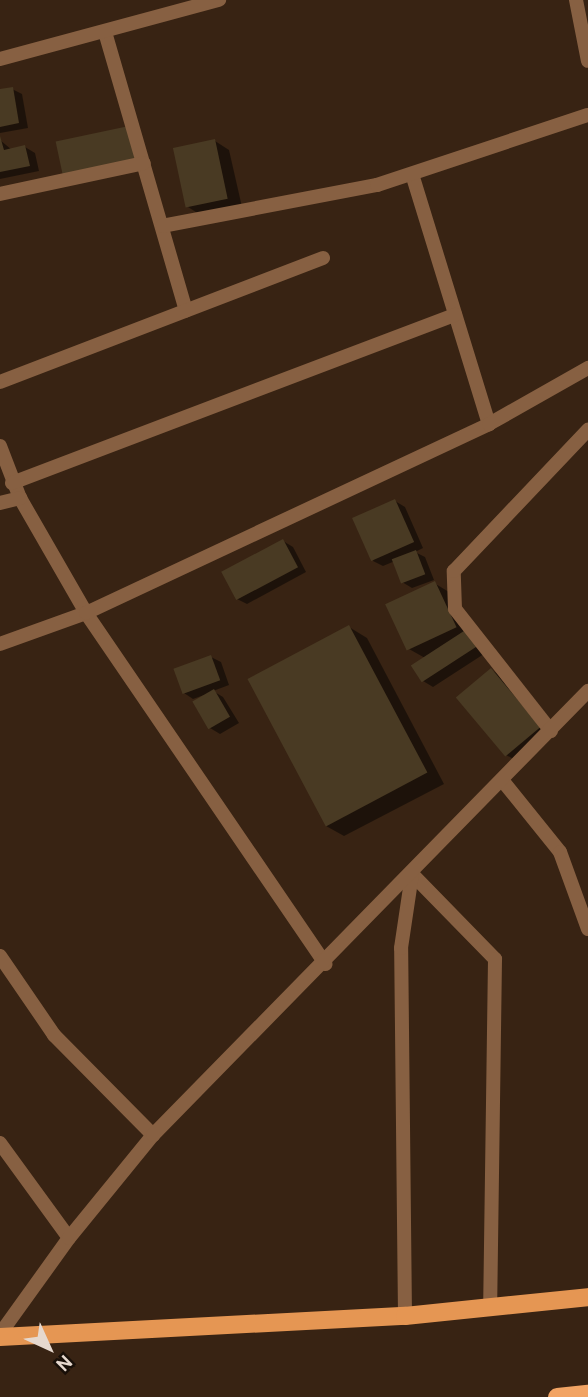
<!DOCTYPE html>
<style>
body{margin:0}
#map{position:relative;width:588px;height:1397px;overflow:hidden;background:#382313;font-family:Cabin,sans-serif}
div>[style]{position:absolute}
[style*='--x']{left:calc(var(--x)*1px);top:calc(var(--y)*1px);width:calc(var(--w)*1px);rotate:calc(var(--a)*1deg)}
.shadow>*{inset:0;background:#0007}
.building>*{inset:0;background:#493a23;transform-origin:0 0}
.minor>*{height:14px;margin:-7px;padding:0 7px;transform-origin:7px;border-radius:7px;background:#876042}
.tertiary>*{height:14px;margin:-7px;padding:0 7px;transform-origin:7px;border-radius:7px;background:#876042}
.primary>*{height:18px;margin:-9px;padding:0 9px;transform-origin:9px;border-radius:9px;background:#e59653}
.trunk>*{height:19px;margin:-9.5px;padding:0 9.5px;transform-origin:9.5px;border-radius:9.5px;background:#f2a464}
span{translate:-50% -50%;white-space:nowrap;text-align:center;line-height:1.15;-webkit-text-stroke:5px #180f08;paint-order:stroke}
.north{position:absolute;left:14px;top:1313px;width:70px;height:70px;-webkit-text-stroke:5px #180f08;paint-order:stroke;rotate:135deg;font-size:19px;font-weight:700;line-height:28px;text-align:center;color:#e6d8ce}
.north::after{content:'';display:block;margin:auto;width:24px;height:32px;background:#e6d8ce;clip-path:polygon(50% 0,100% 100%,50% 72%,0 100%)}
</style>
<div id="map">
<div class="shadow">
<i style="clip-path:polygon(12px 89px,22px 94px,28px 128px,0 133px,0 91px)"></i>
<i style="clip-path:polygon(0 140px,12px 150px,25px 147px,35px 153px,39px 171px,0 179px)"></i>
<i style="clip-path:polygon(215px 141px,229px 150px,242px 207px,202px 216px,188px 207px)"></i>
<i style="clip-path:polygon(395px 501px,405px 507px,423px 548px,415px 552px,425px 557px,434px 580px,412px 588px,402px 582px,395px 561px,383px 566px,373px 561px)"></i>
<i style="clip-path:polygon(283px 541px,293px 547px,306px 572px,247px 604px,237px 599px)"></i>
<i style="clip-path:polygon(434px 583px,449px 592px,487px 652px,433px 687px,423px 681px,425px 658px,409px 649px)"></i>
<i style="clip-path:polygon(349px 627px,367px 638px,444px 784px,344px 836px,326px 826px)"></i>
<i style="clip-path:polygon(211px 657px,221px 662px,229px 685px,213px 691px,223px 697px,239px 723px,220px 734px,210px 728px,204px 695px,193px 699px,184px 693px)"></i>
<i style="clip-path:polygon(491px 670px,505px 678px,553px 736px,521px 763px,506px 755px)"></i>
</div>
<div class="building">
<i style="clip-path:polygon(13px 87px,19px 123px,0 127px,0 89px)"></i>
<i style="left:129px;top:126px;width:35px;height:75px;rotate:78deg"></i>
<i style="clip-path:polygon(0 136px,4px 150px,25px 145px,30px 166px,0 172px)"></i>
<i style="left:215px;top:139px;width:61px;height:43px;rotate:78deg"></i>
<i style="left:395px;top:499px;width:47px;height:47px;rotate:66deg"></i>
<i style="left:283px;top:539px;width:32px;height:70px;rotate:62deg"></i>
<i style="left:416px;top:550px;width:26px;height:26px;rotate:69deg"></i>
<i style="left:435px;top:581px;width:51px;height:55px;rotate:65deg"></i>
<i style="left:349px;top:625px;width:167px;height:115px;rotate:62deg"></i>
<i style="left:467px;top:629px;width:20px;height:67px;rotate:57deg"></i>
<i style="left:211px;top:655px;width:27px;height:40px;rotate:70deg"></i>
<i style="left:491px;top:668px;width:77px;height:46px;rotate:50deg"></i>
<i style="left:214px;top:689px;width:32px;height:25px;rotate:60deg"></i>
</div>
<div class="minor">
<i style="--x:576;--y:0;--w:62;--a:78.9"></i>
<i style="--x:105;--y:32;--w:290;--a:73.8"></i>
<i style="--x:0;--y:59;--w:227;--a:-15.1"></i>
<i style="--x:412;--y:174;--w:262;--a:72.9"></i>
<i style="--x:0;--y:194;--w:147;--a:-12.1"></i>
<i style="--x:162;--y:226;--w:219;--a:-10.8"></i>
<i style="--x:377;--y:185;--w:222;--a:-18.4"></i>
<i style="--x:0;--y:382;--w:346;--a:-21"></i>
<i style="--x:0;--y:446;--w:56;--a:69"></i>
<i style="--x:20;--y:498;--w:133;--a:60.1"></i>
<i style="--x:86;--y:613;--w:425;--a:55.7"></i>
<i style="--x:12;--y:483;--w:474;--a:-20.8"></i>
<i style="--x:0;--y:503;--w:21;--a:-14"></i>
<i style="--x:0;--y:644;--w:91;--a:-19.8"></i>
<i style="--x:86;--y:613;--w:445;--a:-25.1"></i>
<i style="--x:489;--y:424;--w:114;--a:-29.5"></i>
<i style="--x:551;--y:731;--w:155;--a:-128.2"></i>
<i style="--x:455;--y:609;--w:38;--a:-92"></i>
<i style="--x:454;--y:571;--w:195;--a:-46.5"></i>
<i style="--x:502;--y:780;--w:92;--a:51.1"></i>
<i style="--x:560;--y:852;--w:82;--a:70"></i>
<i style="--x:412;--y:874;--w:119;--a:45.7"></i>
<i style="--x:495;--y:959;--w:345;--a:90.8"></i>
<i style="--x:0;--y:956;--w:96;--a:55.6"></i>
<i style="--x:54;--y:1035;--w:141;--a:45.3"></i>
<i style="--x:0;--y:1143;--w:117;--a:54"></i>
<i style="--x:405;--y:1316;--w:368;--a:-90.6"></i>
<i style="--x:401;--y:948;--w:75;--a:-81.5"></i>
</div>
<div class="tertiary">
<i style="--x:0;--y:1334;--w:118;--a:-54.3"></i>
<i style="--x:69;--y:1238;--w:133;--a:-50.8"></i>
<i style="--x:153;--y:1135;--w:622;--a:-45.59"></i>
</div>
<div class="primary">
<i style="--x:0;--y:1337;--w:406;--a:-3"></i>
<i style="--x:405;--y:1316;--w:184;--a:-5.9"></i>
</div>
<div class="trunk">
<i style="--x:557;--y:1397;--w:31;--a:-6"></i>
</div>
<div class="north">N</div>
</div>
